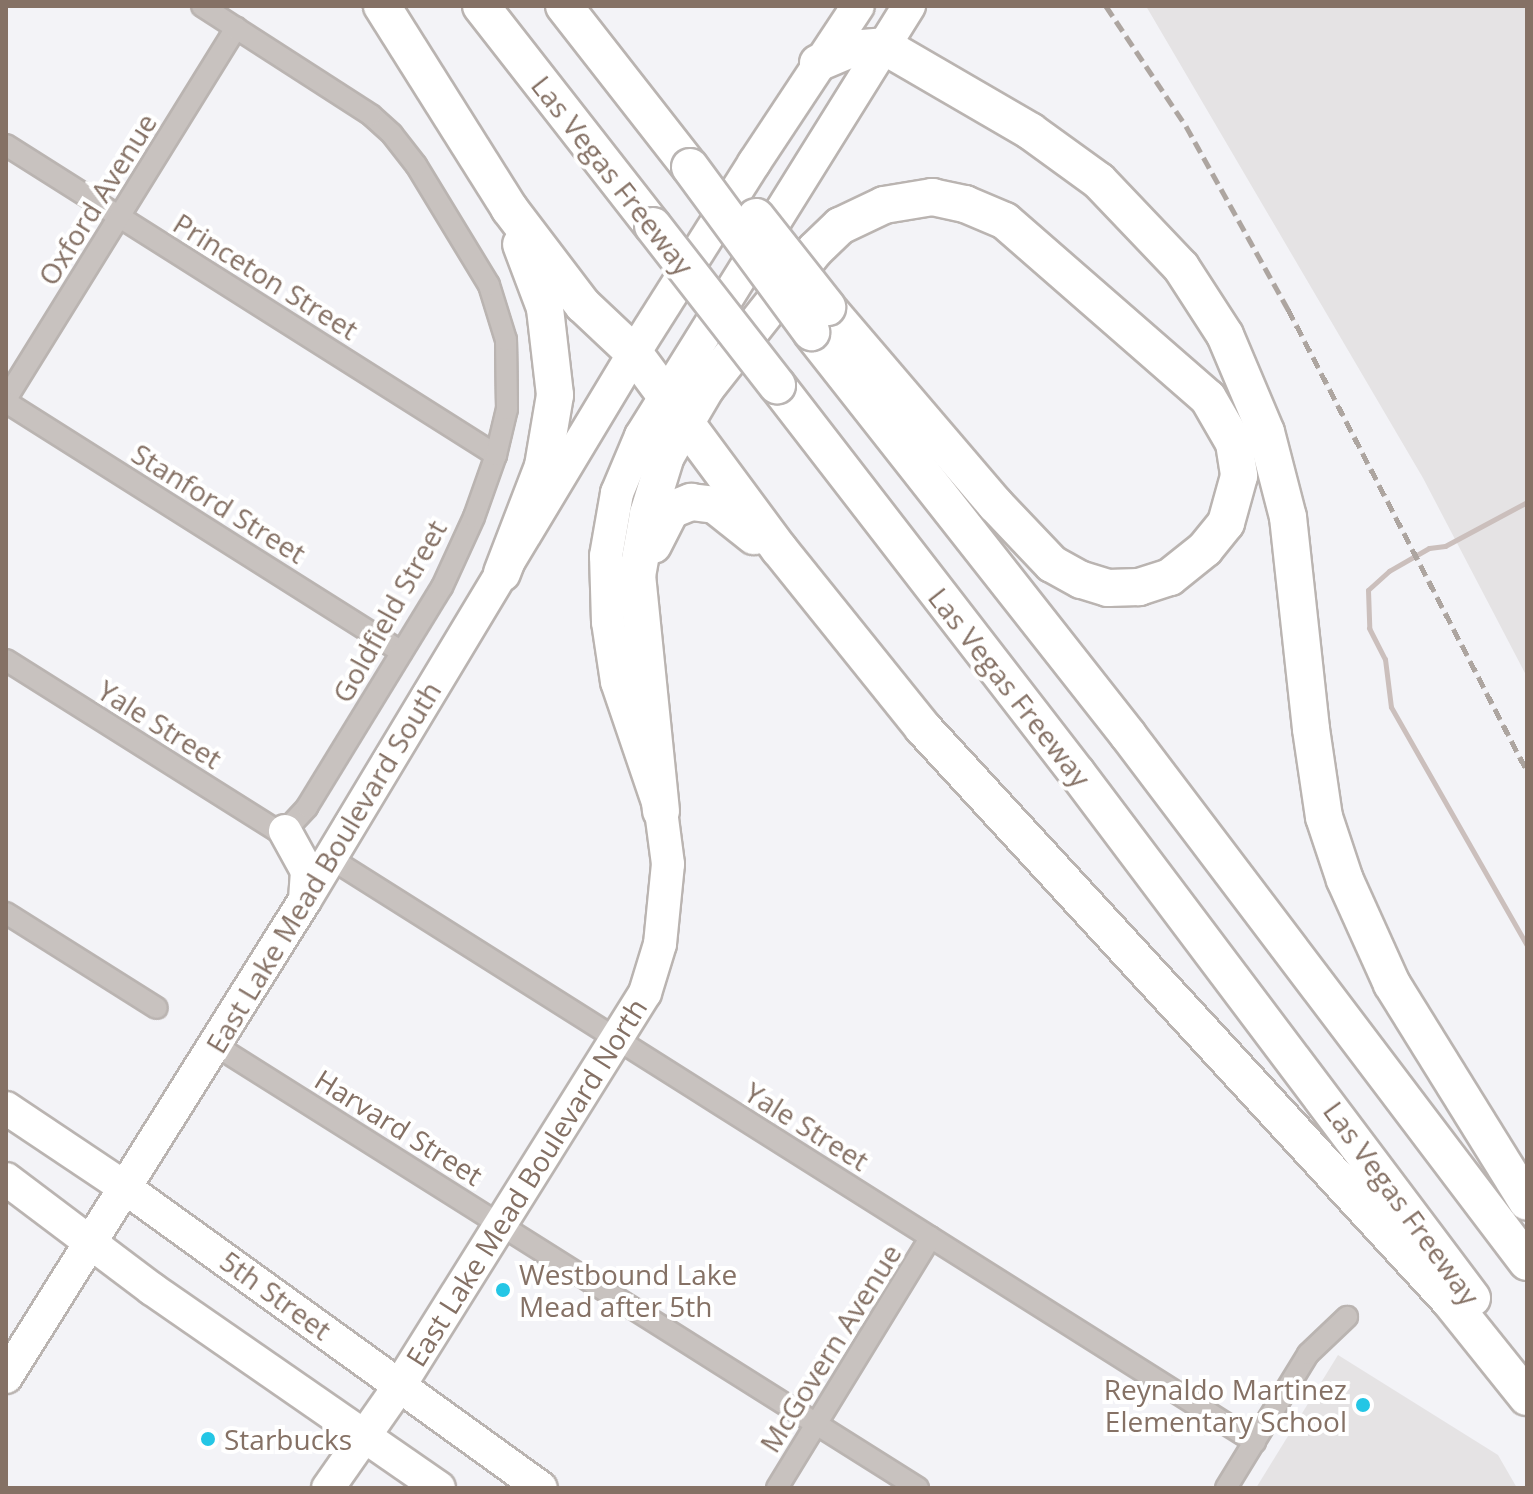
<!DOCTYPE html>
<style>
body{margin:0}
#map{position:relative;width:1533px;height:1494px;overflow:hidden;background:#f3f3f7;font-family:"Open Sans",sans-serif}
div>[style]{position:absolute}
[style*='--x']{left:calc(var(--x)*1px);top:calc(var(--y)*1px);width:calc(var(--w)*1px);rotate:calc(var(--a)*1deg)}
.built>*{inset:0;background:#e5e3e4}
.stream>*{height:5px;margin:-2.5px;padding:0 2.5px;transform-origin:2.5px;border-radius:2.5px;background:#cbbfbc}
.roads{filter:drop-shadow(2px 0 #bab4b1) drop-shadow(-2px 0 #bab4b1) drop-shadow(0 2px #bab4b1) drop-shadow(0 -2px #bab4b1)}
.minor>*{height:20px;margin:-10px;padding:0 10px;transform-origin:10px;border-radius:10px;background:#c8c2bf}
.primary>*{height:32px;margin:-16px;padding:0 16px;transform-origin:16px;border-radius:16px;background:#fff}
.motorway>*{height:36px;margin:-18px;padding:0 18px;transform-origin:18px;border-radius:18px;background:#fff}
.rail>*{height:5px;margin-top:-2.5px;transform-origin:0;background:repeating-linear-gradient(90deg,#ada5a0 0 12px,transparent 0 18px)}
.bridges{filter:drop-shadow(2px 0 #bab5b3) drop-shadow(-2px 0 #bab5b3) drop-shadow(0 2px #bab5b3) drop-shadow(0 -2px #bab5b3)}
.motorway-bridge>*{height:36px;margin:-18px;padding:0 18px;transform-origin:18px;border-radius:18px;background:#fff}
.dots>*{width:22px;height:22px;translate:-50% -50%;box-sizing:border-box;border:4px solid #fff;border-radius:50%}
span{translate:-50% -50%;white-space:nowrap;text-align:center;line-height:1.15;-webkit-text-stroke:8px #fff;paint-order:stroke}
.street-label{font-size:28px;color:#857165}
.poi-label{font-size:28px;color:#857165}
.left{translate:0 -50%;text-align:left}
.right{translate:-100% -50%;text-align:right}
.frame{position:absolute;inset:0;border:8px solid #857165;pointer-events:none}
</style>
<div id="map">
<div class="built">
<i style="clip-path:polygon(1146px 6px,1527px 6px,1527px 677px,1423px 478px)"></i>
<i style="clip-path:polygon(1338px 1355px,1498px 1455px,1517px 1488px,1256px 1488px)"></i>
</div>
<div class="stream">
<i style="--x:1527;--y:502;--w:93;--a:151.8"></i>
<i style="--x:1445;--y:546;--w:16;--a:173"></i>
<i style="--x:1429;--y:548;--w:46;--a:150.1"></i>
<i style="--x:1389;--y:571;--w:28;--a:138"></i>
<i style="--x:1368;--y:590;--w:38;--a:88"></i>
<i style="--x:1369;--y:628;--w:35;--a:63"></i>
<i style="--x:1385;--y:659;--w:48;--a:82.9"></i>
<i style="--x:1391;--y:707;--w:274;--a:60.3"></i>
</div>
<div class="roads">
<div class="minor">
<i style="--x:6;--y:145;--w:580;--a:32.32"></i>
<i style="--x:6;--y:399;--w:437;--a:-58.2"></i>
<i style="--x:6;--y:402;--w:468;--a:32.3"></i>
<i style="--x:6;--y:660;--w:319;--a:32.2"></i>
<i style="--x:276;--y:830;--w:9;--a:6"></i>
<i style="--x:285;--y:831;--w:33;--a:-47"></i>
<i style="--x:307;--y:807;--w:258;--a:-58.5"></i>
<i style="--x:442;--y:587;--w:77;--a:-65.4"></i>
<i style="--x:474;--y:517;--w:66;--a:-70.5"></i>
<i style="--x:496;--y:455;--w:47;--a:-76.6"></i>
<i style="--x:507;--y:409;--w:69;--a:-90.8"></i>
<i style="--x:506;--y:340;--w:58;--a:-107.2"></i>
<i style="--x:489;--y:285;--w:140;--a:-121.3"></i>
<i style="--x:416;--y:165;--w:39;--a:-128"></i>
<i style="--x:392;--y:134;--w:28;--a:-138"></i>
<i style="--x:371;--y:115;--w:201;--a:-147.2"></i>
<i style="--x:330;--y:858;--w:1094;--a:32.27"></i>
<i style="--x:6;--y:913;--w:178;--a:32.2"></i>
<i style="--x:215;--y:1045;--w:831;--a:32.22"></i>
<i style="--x:777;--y:1488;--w:294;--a:-58.5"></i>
<i style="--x:1226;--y:1488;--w:157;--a:-58.5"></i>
<i style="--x:1308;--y:1354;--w:54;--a:-43.5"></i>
</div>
<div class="primary">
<i style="--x:285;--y:831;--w:46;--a:61.2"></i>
<i style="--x:307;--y:871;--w:29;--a:94"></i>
<i style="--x:6;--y:1108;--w:142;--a:33.8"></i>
<i style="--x:124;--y:1187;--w:514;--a:35.82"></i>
<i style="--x:6;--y:1179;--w:183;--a:37"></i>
<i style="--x:152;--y:1289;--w:349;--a:34.7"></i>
<i style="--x:6;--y:1377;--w:563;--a:-57.92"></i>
<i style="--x:305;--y:900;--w:638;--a:-58.97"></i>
<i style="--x:634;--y:353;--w:225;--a:-57.7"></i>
<i style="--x:754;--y:163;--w:188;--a:-56.5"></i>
<i style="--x:328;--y:1488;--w:126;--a:-55"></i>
<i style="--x:400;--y:1385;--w:462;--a:-58"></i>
<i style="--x:645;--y:993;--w:51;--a:-73"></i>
<i style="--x:660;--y:944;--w:80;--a:-84.3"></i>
<i style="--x:668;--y:864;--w:53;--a:-97.5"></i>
<i style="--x:661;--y:811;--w:136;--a:-108.8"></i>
<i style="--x:617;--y:682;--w:61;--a:-98.5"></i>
<i style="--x:608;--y:622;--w:66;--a:-91.7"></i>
<i style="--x:606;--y:556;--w:64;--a:-80.1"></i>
<i style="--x:617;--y:493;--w:62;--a:-67.2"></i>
<i style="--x:641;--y:436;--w:507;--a:-58.07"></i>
</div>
<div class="motorway">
<i style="--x:382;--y:6;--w:239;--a:57.8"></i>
<i style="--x:509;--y:208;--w:122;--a:52.7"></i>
<i style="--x:583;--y:305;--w:70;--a:43.3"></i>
<i style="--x:634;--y:353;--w:245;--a:53.5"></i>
<i style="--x:780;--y:550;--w:228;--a:51.2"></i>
<i style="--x:923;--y:728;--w:778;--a:47.39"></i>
<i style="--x:1450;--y:1301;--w:123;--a:51.3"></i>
<i style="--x:481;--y:6;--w:279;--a:52"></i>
<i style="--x:564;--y:6;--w:204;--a:52"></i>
<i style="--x:818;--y:63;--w:36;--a:-23"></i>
<i style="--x:851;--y:49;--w:33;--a:-5"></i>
<i style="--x:884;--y:46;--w:169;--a:30.2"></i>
<i style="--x:1030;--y:131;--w:85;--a:35.9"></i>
<i style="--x:1099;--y:181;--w:119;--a:46.4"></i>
<i style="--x:1181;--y:267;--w:81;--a:57.1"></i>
<i style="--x:1225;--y:335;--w:105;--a:67.1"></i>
<i style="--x:1266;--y:432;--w:88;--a:75.5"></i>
<i style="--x:1288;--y:517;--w:213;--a:83.8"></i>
<i style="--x:1311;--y:729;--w:89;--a:81.6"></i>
<i style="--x:1324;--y:817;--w:66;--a:71.6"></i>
<i style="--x:1345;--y:880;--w:114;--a:65.7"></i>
<i style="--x:1392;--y:984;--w:256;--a:58.2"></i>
<i style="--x:811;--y:332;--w:513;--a:51.81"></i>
<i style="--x:1128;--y:735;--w:661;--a:52.87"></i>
<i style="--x:777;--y:385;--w:490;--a:52.3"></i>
<i style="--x:1077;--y:773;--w:657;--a:53.04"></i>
<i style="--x:653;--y:545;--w:39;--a:-63"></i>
<i style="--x:671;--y:510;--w:22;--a:-22"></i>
<i style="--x:691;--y:502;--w:24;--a:7"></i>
<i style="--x:715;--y:505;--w:50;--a:38.5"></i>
<i style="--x:502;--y:573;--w:115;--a:-69"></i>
<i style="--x:543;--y:466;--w:72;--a:-80.4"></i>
<i style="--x:555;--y:395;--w:88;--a:-96.6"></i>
<i style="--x:545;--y:308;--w:68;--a:-110.6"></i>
<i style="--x:661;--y:811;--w:236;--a:-95.8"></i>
<i style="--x:637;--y:576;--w:63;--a:-79.9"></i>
<i style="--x:648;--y:514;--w:61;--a:-72.8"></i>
<i style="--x:666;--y:456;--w:79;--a:-59.5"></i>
<i style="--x:706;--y:388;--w:176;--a:-51.7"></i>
<i style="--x:815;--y:250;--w:35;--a:-44"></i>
<i style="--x:840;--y:226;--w:49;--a:-25.5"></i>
<i style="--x:884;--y:205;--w:49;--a:-9.5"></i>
<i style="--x:932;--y:197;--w:34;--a:12"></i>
<i style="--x:965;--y:204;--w:43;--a:23"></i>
<i style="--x:1005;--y:221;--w:269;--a:41.1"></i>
<i style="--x:1208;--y:398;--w:52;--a:60"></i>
<i style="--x:1234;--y:443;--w:33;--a:81"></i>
<i style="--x:1239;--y:476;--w:49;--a:105.5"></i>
<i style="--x:1226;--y:523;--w:33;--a:129"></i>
<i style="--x:1205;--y:549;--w:45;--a:141.3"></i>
<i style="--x:1170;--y:577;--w:33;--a:162"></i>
<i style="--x:1139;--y:587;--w:31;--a:178"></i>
<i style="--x:1108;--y:588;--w:28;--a:-163"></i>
<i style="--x:1081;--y:580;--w:33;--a:-151"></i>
<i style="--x:1052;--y:564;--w:83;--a:-133.5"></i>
<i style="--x:995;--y:504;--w:259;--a:-130.5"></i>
</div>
</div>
<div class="rail">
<i style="--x:1106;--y:6;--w:144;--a:56.3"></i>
<i style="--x:1186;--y:126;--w:210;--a:60.9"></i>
<i style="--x:1288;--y:309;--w:520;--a:62.65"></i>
</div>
<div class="bridges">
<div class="motorway-bridge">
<i style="--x:690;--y:167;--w:205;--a:53.7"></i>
<i style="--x:756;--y:217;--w:115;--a:51.7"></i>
<i style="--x:653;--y:226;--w:202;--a:52.1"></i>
</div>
</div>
<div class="dots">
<i style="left:503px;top:1290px;background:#24c6e5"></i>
<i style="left:1363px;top:1405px;background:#24c6e5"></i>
<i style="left:208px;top:1439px;background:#24c6e5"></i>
</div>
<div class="street-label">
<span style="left:613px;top:175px;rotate:52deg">Las Vegas Freeway</span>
<span style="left:97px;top:199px;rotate:-58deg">Oxford Avenue</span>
<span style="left:266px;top:276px;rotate:32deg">Princeton Street</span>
<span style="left:219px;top:503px;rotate:32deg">Stanford Street</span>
<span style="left:389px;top:611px;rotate:-61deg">Goldfield Street</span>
<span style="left:1010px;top:687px;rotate:52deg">Las Vegas Freeway</span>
<span style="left:160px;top:724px;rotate:32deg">Yale Street</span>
<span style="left:323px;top:867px;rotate:-59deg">East Lake Mead Boulevard South</span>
<span style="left:807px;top:1126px;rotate:32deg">Yale Street</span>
<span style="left:399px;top:1127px;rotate:32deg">Harvard Street</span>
<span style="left:526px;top:1182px;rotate:-58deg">East Lake Mead Boulevard North</span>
<span style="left:1402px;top:1203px;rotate:54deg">Las Vegas Freeway</span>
<span style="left:276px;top:1295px;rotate:36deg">5th Street</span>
<span style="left:830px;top:1348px;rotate:-58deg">McGovern Avenue</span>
</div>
<div class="poi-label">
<span class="left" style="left:519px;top:1290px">Westbound Lake<br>Mead after 5th</span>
<span class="right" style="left:1347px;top:1405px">Reynaldo Martinez<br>Elementary School</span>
<span class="left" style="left:224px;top:1439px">Starbucks</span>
</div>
<div class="frame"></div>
</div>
